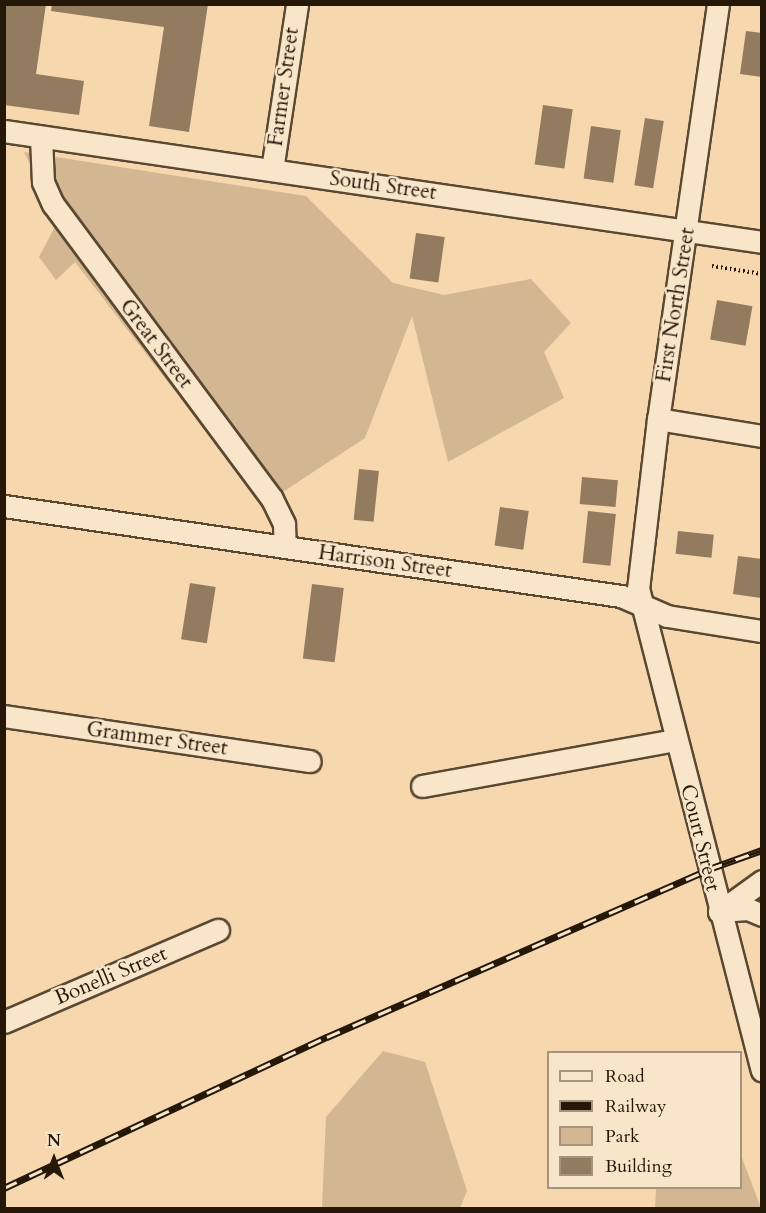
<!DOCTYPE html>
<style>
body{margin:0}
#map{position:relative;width:766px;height:1213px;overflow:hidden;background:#f6d7ae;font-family:Cardo,serif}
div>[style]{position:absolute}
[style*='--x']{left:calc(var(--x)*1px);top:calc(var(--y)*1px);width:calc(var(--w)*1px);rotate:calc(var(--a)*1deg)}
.green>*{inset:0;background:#d2b792}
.building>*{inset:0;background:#927b5f;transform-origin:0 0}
.path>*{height:4px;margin-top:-2px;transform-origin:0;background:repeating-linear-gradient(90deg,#251809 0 1.5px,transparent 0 4.5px)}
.roads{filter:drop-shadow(2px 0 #594832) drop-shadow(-2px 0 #594832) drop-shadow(0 2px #594832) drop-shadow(0 -2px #594832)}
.street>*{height:21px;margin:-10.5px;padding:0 10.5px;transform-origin:10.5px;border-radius:10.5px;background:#f9e5ca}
.rail>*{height:7px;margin-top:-3.5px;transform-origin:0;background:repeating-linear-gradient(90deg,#f9e5ca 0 14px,#251809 0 28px);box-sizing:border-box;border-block:2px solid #251809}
span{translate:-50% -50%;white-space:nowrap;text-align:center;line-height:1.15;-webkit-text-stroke:5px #f9e5ca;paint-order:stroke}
.street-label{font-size:21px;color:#251809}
.frame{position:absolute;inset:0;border:6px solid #251809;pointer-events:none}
.legend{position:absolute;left:547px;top:1051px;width:195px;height:138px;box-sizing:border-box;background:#f9e5ca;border:2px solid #a4937d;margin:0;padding:8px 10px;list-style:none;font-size:18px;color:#251809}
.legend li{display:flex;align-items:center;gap:12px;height:30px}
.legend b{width:30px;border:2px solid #a4937d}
.north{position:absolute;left:24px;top:1129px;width:60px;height:60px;-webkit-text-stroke:4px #f9e5ca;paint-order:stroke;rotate:0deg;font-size:16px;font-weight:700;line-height:24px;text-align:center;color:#251809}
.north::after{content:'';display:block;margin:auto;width:21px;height:27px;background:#251809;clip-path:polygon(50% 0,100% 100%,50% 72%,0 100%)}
</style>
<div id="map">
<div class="green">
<i style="clip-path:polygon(24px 152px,306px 196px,393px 283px,444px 295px,531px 279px,571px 323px,544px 352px,564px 398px,448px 462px,412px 316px,365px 438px,263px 505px,75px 262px,56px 280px,39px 257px,57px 223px)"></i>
<i style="clip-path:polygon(383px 1051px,425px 1062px,467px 1191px,460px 1208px,322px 1208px,326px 1117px)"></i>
<i style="clip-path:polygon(741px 1155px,761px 1208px,655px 1208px,656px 1188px,740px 1188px)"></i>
</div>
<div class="building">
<i style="clip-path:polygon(5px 4px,46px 4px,36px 74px,84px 81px,79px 115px,4px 105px)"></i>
<i style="clip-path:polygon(52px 4px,208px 4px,189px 132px,149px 126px,164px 27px,51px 11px)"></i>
<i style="clip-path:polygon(746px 31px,762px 33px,762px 77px,740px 74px)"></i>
<i style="left:543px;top:105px;width:30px;height:60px;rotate:8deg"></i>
<i style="left:645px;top:118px;width:19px;height:68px;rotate:9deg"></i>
<i style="left:591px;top:126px;width:30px;height:53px;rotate:8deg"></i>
<i style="left:416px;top:233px;width:29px;height:46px;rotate:8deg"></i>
<i style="left:717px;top:300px;width:36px;height:40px;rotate:10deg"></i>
<i style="left:359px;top:469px;width:20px;height:51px;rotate:6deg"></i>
<i style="left:582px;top:477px;width:36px;height:27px;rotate:5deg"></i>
<i style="left:500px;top:507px;width:29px;height:39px;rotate:8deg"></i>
<i style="left:588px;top:511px;width:28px;height:52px;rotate:6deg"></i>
<i style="left:678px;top:531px;width:36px;height:23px;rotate:6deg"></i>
<i style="clip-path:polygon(738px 556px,762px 559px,761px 598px,733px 594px)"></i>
<i style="left:190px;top:583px;width:26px;height:57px;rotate:9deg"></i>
<i style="left:312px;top:584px;width:32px;height:75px;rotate:7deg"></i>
</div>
<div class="path">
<i style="--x:712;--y:266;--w:51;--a:9.1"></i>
</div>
<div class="roads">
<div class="street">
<i style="--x:718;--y:4;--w:419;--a:98.2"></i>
<i style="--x:658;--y:419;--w:170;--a:96.7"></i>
<i style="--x:638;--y:588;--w:498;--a:75.6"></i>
<i style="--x:4;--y:131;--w:766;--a:8.33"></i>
<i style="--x:41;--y:137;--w:45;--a:87.5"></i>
<i style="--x:43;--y:182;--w:24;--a:66"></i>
<i style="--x:53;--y:204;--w:367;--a:53.4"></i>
<i style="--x:272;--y:499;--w:28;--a:64"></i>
<i style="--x:284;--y:524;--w:23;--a:88"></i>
<i style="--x:272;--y:170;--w:168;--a:-81.4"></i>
<i style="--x:658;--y:419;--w:105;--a:9.3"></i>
<i style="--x:4;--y:506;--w:624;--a:8.3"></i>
<i style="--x:621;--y:596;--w:50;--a:23.5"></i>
<i style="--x:667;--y:616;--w:96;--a:9"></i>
<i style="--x:4;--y:716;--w:309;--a:8.4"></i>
<i style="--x:422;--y:786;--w:257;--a:-10.3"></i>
<i style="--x:719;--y:911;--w:29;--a:-4"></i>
<i style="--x:748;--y:909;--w:15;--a:23"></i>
<i style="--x:719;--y:912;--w:53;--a:-35.8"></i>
<i style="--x:4;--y:1022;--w:233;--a:-23.3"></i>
</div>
</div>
<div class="rail">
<i style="--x:4;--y:1188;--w:357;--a:-25.1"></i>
<i style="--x:327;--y:1037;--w:417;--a:-23.7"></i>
<i style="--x:709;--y:869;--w:56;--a:-19.7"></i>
</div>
<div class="street-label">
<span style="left:284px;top:87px;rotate:-82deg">Farmer Street</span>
<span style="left:383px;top:186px;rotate:8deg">South Street</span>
<span style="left:676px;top:305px;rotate:-81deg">First North Street</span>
<span style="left:156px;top:344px;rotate:53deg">Great Street</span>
<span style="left:385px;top:562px;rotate:8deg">Harrison Street</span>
<span style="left:157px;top:739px;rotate:8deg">Grammer Street</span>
<span style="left:700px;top:838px;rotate:76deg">Court Street</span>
<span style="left:111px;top:976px;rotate:-23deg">Bonelli Street</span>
</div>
<div class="frame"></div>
<ul class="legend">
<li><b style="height:8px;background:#f9e5ca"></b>Road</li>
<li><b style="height:8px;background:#251809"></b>Railway</li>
<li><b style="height:16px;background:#d2b792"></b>Park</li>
<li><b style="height:16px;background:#927b5f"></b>Building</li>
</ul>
<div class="north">N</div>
</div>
